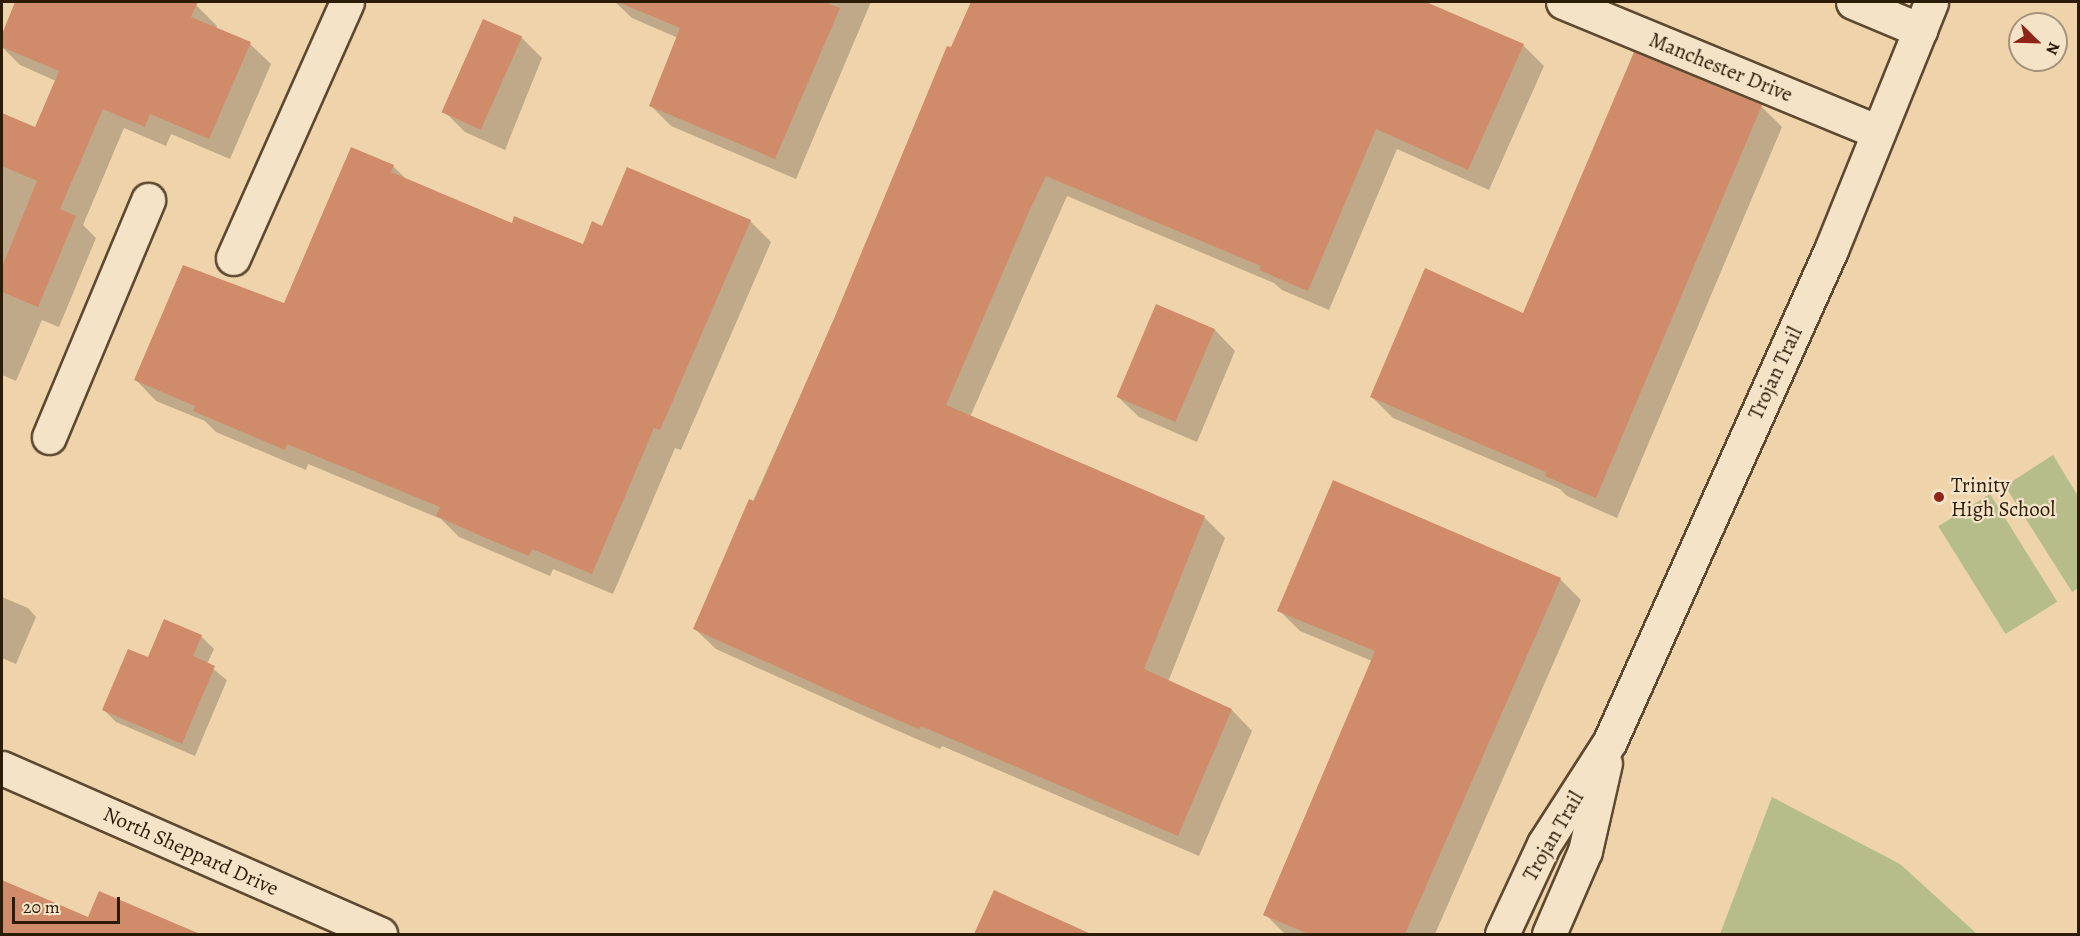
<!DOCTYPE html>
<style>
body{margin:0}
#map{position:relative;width:2080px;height:936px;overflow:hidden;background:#efd4ab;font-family:Alegreya,serif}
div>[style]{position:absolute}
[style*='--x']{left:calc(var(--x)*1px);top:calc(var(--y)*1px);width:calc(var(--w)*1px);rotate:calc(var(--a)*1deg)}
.green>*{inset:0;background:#b6bd8b;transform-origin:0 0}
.shadow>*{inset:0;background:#0003}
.building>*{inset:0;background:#d08c6a;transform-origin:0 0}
.roads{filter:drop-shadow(2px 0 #5d4930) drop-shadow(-2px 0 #5d4930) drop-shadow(0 2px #5d4930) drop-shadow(0 -2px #5d4930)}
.minor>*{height:33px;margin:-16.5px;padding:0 16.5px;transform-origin:16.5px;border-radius:16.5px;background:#f5e3c8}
.dots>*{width:16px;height:16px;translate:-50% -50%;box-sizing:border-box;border:3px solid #f5e3c8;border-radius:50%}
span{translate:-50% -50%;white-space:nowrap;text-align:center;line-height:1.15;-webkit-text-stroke:4.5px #f5e3c8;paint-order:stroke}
.street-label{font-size:21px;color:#2c1b07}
.poi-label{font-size:21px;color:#2c1b07}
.left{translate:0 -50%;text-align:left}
.frame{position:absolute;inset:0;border:3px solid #2c1b07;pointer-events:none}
.north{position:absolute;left:2008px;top:12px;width:60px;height:60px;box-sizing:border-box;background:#f5e3c8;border:2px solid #a5937b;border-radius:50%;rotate:113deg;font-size:16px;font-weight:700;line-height:24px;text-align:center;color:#2c1b07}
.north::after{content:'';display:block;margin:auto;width:21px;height:27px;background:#8f2418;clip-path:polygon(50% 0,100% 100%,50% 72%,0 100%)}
.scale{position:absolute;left:12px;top:897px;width:108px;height:27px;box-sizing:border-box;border:3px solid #2c1b07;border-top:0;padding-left:8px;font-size:18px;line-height:21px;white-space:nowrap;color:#2c1b07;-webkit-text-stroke:4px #f5e3c8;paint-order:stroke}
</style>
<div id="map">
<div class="green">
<i style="clip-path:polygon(2053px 455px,2078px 496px,2078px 588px,2072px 592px,2005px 486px)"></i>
<i style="left:1990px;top:494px;width:127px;height:61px;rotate:58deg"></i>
<i style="clip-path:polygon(1772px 797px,1900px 864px,1977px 934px,1720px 934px)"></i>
</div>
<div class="shadow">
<i style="clip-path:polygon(17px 2px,188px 2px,196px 5px,217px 26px,216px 29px,250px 44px,271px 64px,230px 159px,171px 134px,166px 146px,124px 128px,83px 225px,96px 238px,59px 327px,42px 320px,16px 381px,2px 375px,2px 114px,36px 129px,56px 81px,20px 65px,2px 47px,2px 38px)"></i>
<i style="clip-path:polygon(615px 2px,871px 2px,796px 179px,671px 126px,650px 105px,678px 38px,632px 18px)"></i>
<i style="clip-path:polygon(971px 2px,1424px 2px,1523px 45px,1544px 66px,1489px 190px,1397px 149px,1329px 310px,1282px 290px,1274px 283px,1067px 196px,970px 417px,1204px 517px,1225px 538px,1168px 682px,1232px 710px,1252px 731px,1199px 856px,942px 746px,940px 749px,882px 724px,716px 649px,695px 629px,837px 315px)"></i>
<i style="clip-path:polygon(521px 37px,542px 58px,505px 150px,465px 132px,444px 111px)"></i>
<i style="clip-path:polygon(1761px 106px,1782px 127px,1617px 518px,1567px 496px,1560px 489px,1393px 418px,1372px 397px,1524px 315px)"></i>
<i style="clip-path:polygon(393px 166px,407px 180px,512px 225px,584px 246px,603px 228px,750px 221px,771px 242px,681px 450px,675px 448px,613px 594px,553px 569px,550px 576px,459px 537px,441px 519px,308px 464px,306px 470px,216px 432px,205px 421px,156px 401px,136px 380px,285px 305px)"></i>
<i style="clip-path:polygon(1157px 306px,1215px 330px,1235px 351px,1197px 442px,1139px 417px,1118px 397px)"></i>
<i style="clip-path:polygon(1560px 579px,1581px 600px,1435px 934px,1285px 934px,1265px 914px,1372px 661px,1300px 631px,1279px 610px)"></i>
<i style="clip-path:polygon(2px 597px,28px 608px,36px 617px,16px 664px,2px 658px)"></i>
<i style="clip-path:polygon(201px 636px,214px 649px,207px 664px,227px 680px,195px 756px,116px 722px,104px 710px,148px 659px)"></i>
<i style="clip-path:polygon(2px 881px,89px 919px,100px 893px,196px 934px,2px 934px)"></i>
<i style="clip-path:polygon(995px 892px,1088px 934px,976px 934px)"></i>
</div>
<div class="building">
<i style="clip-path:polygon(15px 2px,198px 2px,191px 17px,251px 42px,209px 139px,150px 114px,145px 127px,103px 109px,60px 209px,76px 216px,38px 307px,2px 292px,2px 267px,37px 181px,2px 166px,2px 113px,35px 127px,59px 71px,2px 47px,2px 34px)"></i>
<i style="clip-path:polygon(618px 2px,824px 2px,840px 8px,775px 159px,649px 106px,680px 28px)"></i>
<i style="clip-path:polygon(971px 2px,1426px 2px,1524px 44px,1468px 170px,1376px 129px,1308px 291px,1259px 270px,1261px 266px,1046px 176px,1028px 214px,946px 405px,1205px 516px,1144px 669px,1232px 709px,1178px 836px,921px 726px,919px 729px,860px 704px,693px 629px,749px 499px,754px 501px,836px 314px,947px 46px,951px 47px)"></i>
<i style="left:483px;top:19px;width:43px;height:102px;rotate:24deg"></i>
<i style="clip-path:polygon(1634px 52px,1762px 105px,1596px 498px,1545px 476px,1546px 472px,1370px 397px,1425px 268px,1523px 313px)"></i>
<i style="clip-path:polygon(351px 147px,394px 165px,391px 172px,512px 223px,514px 216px,583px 244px,592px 221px,602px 226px,627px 167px,751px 220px,660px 430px,654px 428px,592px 574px,532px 549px,529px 556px,488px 539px,436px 516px,440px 507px,287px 444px,285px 450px,193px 411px,195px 406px,134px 380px,183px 265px,284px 303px)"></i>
<i style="left:1156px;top:304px;width:64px;height:101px;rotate:23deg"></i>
<i style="clip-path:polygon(1333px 480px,1561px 578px,1405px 934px,1309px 934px,1263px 915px,1375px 651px,1277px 611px)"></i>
<i style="clip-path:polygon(164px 619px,202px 635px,193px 656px,215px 666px,182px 744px,102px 710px,128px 649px,148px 657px)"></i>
<i style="clip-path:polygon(2px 880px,88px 917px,99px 891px,200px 934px,2px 934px)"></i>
<i style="clip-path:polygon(994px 890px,1091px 934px,974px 934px)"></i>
</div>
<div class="roads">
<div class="minor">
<i style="--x:1563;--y:2;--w:341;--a:22.4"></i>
<i style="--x:1853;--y:2;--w:73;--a:22.7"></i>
<i style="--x:233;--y:258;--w:280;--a:-66"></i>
<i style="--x:49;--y:437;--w:257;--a:-67.3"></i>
<i style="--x:2;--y:768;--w:413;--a:23.7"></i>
<i style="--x:1502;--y:934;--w:99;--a:-65"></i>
<i style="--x:1544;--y:844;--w:122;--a:-57.3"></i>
<i style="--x:1610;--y:741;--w:538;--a:-65.77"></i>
<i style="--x:1831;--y:250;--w:267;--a:-68"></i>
<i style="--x:1549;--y:934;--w:90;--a:-66.6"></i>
<i style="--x:1585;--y:851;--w:90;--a:-77.2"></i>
</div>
</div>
<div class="dots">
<i style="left:1939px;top:497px;background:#8f2418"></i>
</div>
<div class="street-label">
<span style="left:1721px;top:67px;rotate:22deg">Manchester Drive</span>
<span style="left:1775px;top:373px;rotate:-65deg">Trojan Trail</span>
<span style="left:1553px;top:836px;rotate:-60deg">Trojan Trail</span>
<span style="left:191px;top:851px;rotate:24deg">North Sheppard Drive</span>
</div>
<div class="poi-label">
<span class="left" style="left:1951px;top:497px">Trinity<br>High School</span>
</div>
<div class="frame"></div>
<div class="north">N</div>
<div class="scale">20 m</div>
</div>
